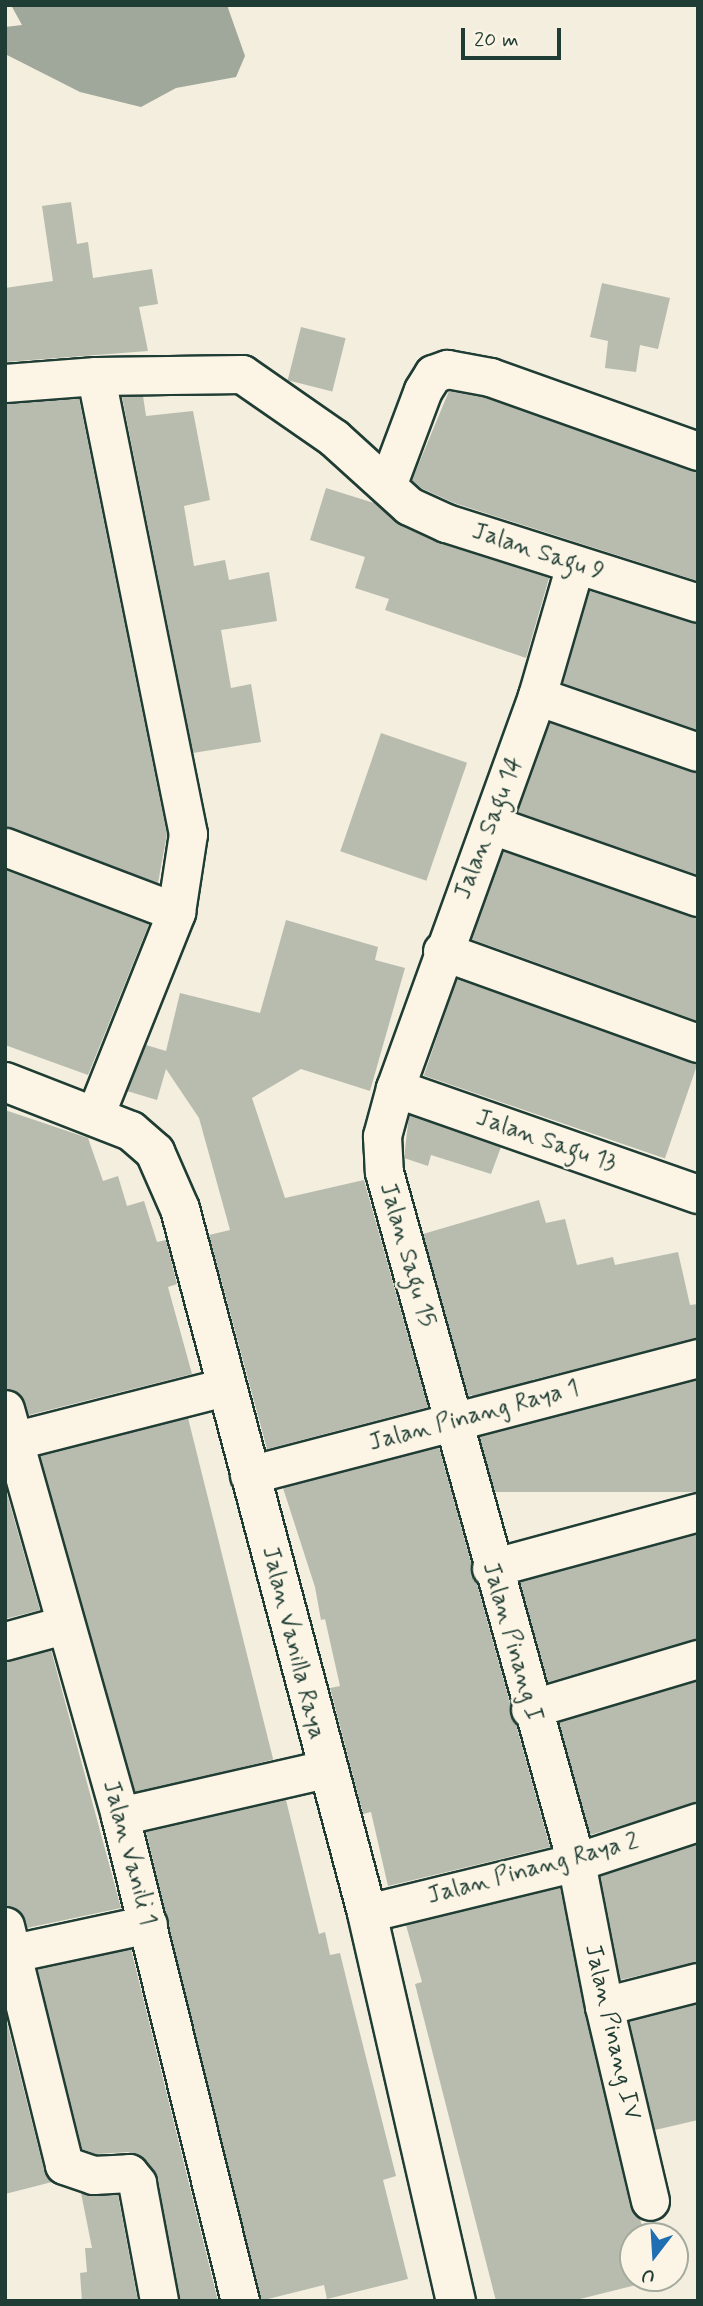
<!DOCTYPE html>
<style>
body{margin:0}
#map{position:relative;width:703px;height:2306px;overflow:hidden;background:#f3eede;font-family:Mynerve,sans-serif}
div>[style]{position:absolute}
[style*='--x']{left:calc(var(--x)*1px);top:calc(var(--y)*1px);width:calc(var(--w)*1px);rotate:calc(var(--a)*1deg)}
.water>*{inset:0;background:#a0a89b}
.building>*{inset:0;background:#b8bcae;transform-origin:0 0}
.roads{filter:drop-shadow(2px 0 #1f3d34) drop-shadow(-2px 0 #1f3d34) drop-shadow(0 2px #1f3d34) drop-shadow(0 -2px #1f3d34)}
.minor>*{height:37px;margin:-18.5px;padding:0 18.5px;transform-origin:18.5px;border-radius:18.5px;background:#fcf5e5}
.tertiary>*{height:38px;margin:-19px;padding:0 19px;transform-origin:19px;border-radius:19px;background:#fcf5e5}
span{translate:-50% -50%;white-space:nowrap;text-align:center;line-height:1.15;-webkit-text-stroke:5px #fcf5e5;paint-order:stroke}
.street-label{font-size:24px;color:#1f3d34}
.frame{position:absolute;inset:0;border:7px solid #1f3d34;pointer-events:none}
.north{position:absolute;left:619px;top:2222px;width:70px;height:70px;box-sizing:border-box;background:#fcf5e5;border:2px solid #a4ab9e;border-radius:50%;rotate:197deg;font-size:19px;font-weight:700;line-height:28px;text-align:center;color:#1f3d34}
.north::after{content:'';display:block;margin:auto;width:24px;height:32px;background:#1f6fb2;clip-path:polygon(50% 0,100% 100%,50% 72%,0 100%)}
.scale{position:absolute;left:461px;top:28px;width:100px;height:32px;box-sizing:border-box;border:4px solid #1f3d34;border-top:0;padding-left:9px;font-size:21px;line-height:24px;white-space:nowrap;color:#1f3d34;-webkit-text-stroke:5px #fcf5e5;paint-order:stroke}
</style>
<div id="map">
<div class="water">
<i style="clip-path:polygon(11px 5px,227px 5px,245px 56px,236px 77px,176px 88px,141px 107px,80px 92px,5px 54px,5px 27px,22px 25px)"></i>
</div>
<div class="building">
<i style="clip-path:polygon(71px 202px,77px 244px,88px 242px,93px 278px,152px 269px,158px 304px,139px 307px,148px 351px,5px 362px,5px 288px,53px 281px,42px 206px)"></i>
<i style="clip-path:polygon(602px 283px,670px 298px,658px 349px,640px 345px,636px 372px,605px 368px,608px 341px,590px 337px)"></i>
<i style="left:301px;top:327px;width:46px;height:55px;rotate:14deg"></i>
<i style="clip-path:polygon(449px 391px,485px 397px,698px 471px,698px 581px,454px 503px,421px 488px,412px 480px)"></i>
<i style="clip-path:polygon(143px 396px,146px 416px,193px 411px,210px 500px,184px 506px,194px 566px,225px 560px,229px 580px,269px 572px,277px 621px,221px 630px,231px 688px,251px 684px,261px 742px,193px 753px,122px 397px)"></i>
<i style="clip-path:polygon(79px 398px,167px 834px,158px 883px,5px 827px,5px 404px)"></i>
<i style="clip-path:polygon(326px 488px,374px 503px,400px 525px,437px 542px,549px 578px,526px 658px,385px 610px,389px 599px,355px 588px,365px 557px,310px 540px)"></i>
<i style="clip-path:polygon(589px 591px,698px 623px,698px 730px,563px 683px)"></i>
<i style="clip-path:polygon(550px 723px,698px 772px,698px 875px,517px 812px)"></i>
<i style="left:381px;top:733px;width:91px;height:125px;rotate:19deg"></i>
<i style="clip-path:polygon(503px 851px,698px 917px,698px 1021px,471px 939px)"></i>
<i style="clip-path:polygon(5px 870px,149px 924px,88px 1075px,5px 1045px)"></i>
<i style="clip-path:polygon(286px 920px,378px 947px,375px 960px,405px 968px,370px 1091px,301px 1069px,252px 1098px,285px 1198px,364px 1180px,428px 1407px,267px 1449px,209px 1235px,230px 1230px,199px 1118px,166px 1069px,157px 1100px,127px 1091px,146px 1045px,166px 1051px,180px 993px,260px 1013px)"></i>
<i style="left:457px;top:979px;width:255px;height:102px;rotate:19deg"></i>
<i style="clip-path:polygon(5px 1110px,88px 1138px,103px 1181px,118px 1176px,127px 1206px,144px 1201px,157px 1242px,166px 1240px,177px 1284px,168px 1287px,192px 1374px,29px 1415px,20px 1394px,5px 1389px)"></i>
<i style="clip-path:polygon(409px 1115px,501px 1147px,491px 1174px,431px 1155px,428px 1166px,404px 1158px)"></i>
<i style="clip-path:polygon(539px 1200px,546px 1223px,565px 1219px,577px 1265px,613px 1257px,615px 1265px,678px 1252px,690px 1305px,698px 1304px,698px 1338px,468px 1396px,423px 1234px)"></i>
<i style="left:698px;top:1380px;width:112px;height:226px;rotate:90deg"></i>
<i style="left:188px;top:1418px;width:352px;height:153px;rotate:76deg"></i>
<i style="clip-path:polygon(439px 1447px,550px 1847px,388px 1886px,371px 1812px,363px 1814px,330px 1688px,340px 1686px,325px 1619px,321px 1620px,315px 1587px,283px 1488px)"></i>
<i style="clip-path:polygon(5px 1487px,40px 1610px,5px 1619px)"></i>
<i style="clip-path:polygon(698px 1534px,698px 1639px,548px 1682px,520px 1582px)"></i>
<i style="clip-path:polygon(51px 1650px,121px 1908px,27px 1928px,21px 1912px,5px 1906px,5px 1661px)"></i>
<i style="clip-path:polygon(698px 1681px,698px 1802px,590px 1835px,559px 1722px)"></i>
<i style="clip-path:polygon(286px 1800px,319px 1934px,325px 1932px,330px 1955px,340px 1953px,350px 1994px,396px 2176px,383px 2180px,408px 2279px,327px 2299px,324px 2285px,260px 2301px,146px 1832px)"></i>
<i style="clip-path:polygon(698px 1844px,698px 1962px,620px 1980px,600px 1876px)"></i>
<i style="clip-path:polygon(560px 1888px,630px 2206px,640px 2219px,645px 2236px,633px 2236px,633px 2278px,656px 2280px,572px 2301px,496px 2301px,415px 1984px,422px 1982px,406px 1925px)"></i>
<i style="clip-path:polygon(131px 1949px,218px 2301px,179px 2301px,158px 2179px,145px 2160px,128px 2152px,96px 2154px,82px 2149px,37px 1969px)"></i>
<i style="clip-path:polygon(698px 2004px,698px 2120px,655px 2130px,629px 2021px)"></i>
<i style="clip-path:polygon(5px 2015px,44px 2170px,52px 2182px,5px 2194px)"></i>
<i style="clip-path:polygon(81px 2193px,118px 2195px,138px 2301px,82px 2301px,80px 2273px,87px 2272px,85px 2248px,92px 2248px)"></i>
</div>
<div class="roads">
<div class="minor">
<i style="--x:5;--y:383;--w:91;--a:-4.4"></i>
<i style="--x:96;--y:376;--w:146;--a:-0.8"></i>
<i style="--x:242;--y:374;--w:112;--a:34.8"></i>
<i style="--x:334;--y:438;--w:101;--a:42.2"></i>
<i style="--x:409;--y:506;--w:41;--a:24.7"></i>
<i style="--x:446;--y:523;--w:264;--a:17.6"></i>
<i style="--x:388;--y:483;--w:99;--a:-69.4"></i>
<i style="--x:423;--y:390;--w:19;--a:-58"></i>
<i style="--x:433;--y:374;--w:15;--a:-20"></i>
<i style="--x:447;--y:369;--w:44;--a:10.5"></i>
<i style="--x:490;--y:377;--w:221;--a:19.6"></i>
<i style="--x:575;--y:565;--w:136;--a:106.2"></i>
<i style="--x:537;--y:696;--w:417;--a:109.9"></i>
<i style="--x:395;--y:1088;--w:50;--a:105.2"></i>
<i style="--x:382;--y:1136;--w:36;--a:87"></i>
<i style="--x:384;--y:1172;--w:716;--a:74.45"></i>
<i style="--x:576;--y:1862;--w:147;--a:79"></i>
<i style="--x:604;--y:2006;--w:200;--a:76.7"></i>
<i style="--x:537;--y:696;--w:170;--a:19.2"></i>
<i style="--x:492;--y:825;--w:218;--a:19.3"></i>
<i style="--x:5;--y:847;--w:183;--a:20.8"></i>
<i style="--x:442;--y:951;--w:272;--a:19.8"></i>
<i style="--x:395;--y:1088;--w:321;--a:19.3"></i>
<i style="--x:95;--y:1115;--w:219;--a:-68.2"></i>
<i style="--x:176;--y:912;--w:79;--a:-81.3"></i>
<i style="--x:188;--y:834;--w:467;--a:-101.4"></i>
<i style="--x:5;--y:1409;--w:423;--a:74.2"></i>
<i style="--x:120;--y:1816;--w:500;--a:76.1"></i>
<i style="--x:5;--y:1443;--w:226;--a:-14.3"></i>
<i style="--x:249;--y:1475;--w:464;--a:-14.6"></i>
<i style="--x:491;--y:1568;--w:214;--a:-15.1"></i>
<i style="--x:5;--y:1641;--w:60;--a:-15.4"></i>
<i style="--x:530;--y:1709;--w:175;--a:-16.6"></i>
<i style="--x:120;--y:1816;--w:211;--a:-12.9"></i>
<i style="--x:367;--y:1913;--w:215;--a:-13.7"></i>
<i style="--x:576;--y:1862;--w:128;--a:-18.2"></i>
<i style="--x:5;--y:1926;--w:246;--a:76.1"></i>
<i style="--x:64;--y:2165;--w:31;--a:19"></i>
<i style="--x:93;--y:2175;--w:36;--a:-3"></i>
<i style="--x:129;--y:2173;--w:13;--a:51"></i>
<i style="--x:137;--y:2183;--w:120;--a:79.4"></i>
<i style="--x:13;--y:1953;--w:138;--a:-12.1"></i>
<i style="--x:604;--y:2006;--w:97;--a:-14.3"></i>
</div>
<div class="tertiary">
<i style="--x:5;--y:1082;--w:135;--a:21.3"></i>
<i style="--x:131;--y:1131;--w:32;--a:41"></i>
<i style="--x:155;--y:1152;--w:62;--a:66.3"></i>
<i style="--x:180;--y:1209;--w:728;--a:75.12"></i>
<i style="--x:367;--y:1913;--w:398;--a:77.1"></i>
</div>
</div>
<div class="street-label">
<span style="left:538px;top:552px;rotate:18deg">Jalan Sagu 9</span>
<span style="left:489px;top:828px;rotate:-69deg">Jalan Sagu 14</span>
<span style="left:546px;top:1141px;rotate:19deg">Jalan Sagu 13</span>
<span style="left:407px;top:1255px;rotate:74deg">Jalan Sagu 15</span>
<span style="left:474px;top:1416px;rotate:-15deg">Jalan Pinang Raya 1</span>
<span style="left:512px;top:1642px;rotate:74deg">Jalan Pinang I</span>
<span style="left:293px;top:1643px;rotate:76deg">Jalan Vanilla Raya</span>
<span style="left:129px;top:1853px;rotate:75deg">Jalan Vanili 1</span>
<span style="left:533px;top:1869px;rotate:-15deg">Jalan Pinang Raya 2</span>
<span style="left:612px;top:2032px;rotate:77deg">Jalan Pinang IV</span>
</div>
<div class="frame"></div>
<div class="north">U</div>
<div class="scale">20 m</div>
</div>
